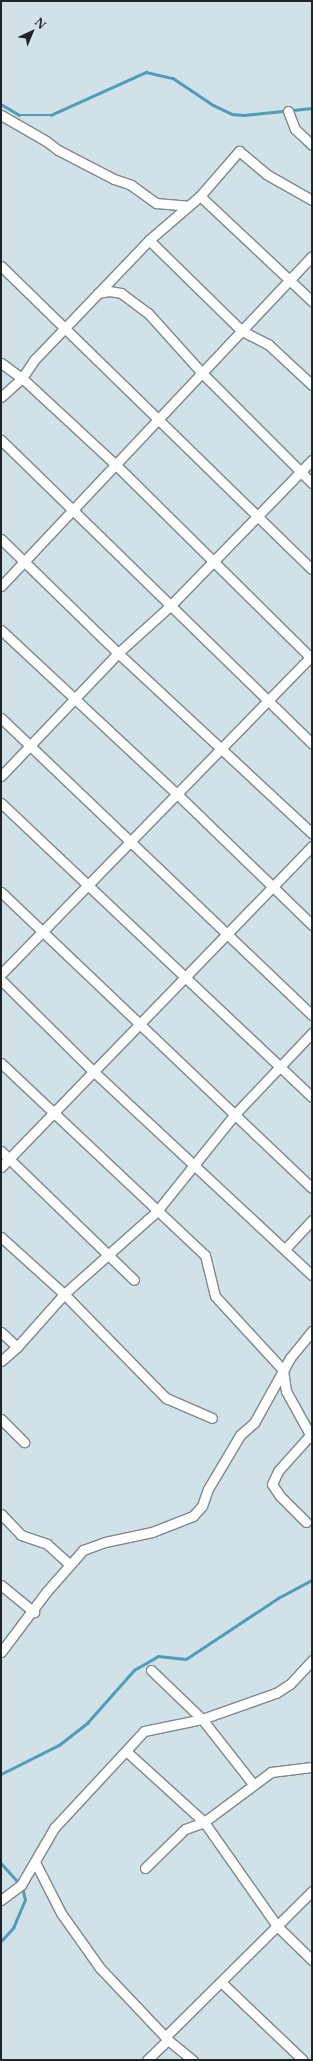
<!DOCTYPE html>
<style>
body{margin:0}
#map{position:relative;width:313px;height:2061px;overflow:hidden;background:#d1e1e8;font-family:"Libre Baskerville",serif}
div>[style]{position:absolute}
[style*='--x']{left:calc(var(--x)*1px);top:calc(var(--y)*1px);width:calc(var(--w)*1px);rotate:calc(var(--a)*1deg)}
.stream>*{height:2.5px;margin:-1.25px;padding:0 1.25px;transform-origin:1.25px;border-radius:1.25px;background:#4f9db7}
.roads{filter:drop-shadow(1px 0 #7b898f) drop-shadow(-1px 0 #7b898f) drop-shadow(0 1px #7b898f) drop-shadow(0 -1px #7b898f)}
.street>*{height:9px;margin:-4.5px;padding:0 4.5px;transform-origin:4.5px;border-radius:4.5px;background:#fff}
span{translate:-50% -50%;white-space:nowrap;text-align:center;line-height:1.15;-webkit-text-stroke:3px #d1e1e8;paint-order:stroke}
.frame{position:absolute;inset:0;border:2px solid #1e2427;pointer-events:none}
.north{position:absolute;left:12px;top:12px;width:40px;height:40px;-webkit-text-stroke:3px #d1e1e8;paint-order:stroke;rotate:44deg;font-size:11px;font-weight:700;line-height:16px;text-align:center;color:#1e2427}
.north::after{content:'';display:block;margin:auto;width:14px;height:18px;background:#1e2427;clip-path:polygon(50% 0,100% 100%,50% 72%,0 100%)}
</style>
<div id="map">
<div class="stream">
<i style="--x:1;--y:104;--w:21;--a:31"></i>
<i style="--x:19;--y:115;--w:32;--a:0"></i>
<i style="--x:51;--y:115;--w:104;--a:-24.4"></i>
<i style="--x:146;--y:72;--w:28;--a:13"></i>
<i style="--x:173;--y:78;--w:48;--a:34"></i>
<i style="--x:213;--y:105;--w:21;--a:25"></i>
<i style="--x:232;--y:114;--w:12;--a:5"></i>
<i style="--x:244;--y:115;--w:68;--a:-5.9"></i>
<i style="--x:1;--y:1774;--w:65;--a:-26.6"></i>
<i style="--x:59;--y:1745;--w:36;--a:-38"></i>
<i style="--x:87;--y:1723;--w:71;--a:-48.4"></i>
<i style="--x:134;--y:1670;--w:28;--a:-30"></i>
<i style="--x:158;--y:1656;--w:28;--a:6"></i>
<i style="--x:186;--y:1659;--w:110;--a:-33.5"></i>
<i style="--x:278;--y:1598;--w:38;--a:-28"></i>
<i style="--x:1;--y:1863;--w:27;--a:48"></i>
<i style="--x:1;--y:1941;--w:18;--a:-47"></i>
<i style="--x:13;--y:1928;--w:30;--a:-67"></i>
<i style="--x:25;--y:1900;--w:13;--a:-103"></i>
</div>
<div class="roads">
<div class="street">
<i style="--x:288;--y:111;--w:19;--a:69"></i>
<i style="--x:295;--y:129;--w:23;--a:43"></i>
<i style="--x:1;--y:115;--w:52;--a:30"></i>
<i style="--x:46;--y:141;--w:15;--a:37"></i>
<i style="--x:58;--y:150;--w:63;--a:27.4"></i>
<i style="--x:114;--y:179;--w:18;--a:19"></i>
<i style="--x:131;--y:185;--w:31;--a:36"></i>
<i style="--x:156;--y:203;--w:32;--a:5"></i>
<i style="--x:200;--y:196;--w:154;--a:43.2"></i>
<i style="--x:149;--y:240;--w:130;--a:44.4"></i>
<i style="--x:242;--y:331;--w:30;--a:27"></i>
<i style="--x:269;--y:345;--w:59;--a:42.9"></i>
<i style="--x:1;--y:266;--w:434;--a:44.3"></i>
<i style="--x:98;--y:293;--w:11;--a:-10"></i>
<i style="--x:109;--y:291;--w:12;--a:9"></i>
<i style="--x:121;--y:293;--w:34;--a:37"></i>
<i style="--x:148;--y:313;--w:81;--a:48"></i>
<i style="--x:202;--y:373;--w:156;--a:45"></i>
<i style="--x:1;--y:363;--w:26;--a:36"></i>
<i style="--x:22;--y:378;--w:128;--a:42.8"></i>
<i style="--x:116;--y:465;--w:276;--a:44.7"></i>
<i style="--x:1;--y:397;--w:28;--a:-42"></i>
<i style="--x:22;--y:378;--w:23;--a:-56"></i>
<i style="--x:35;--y:359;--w:165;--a:-46.2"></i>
<i style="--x:149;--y:240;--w:67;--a:-40.8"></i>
<i style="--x:200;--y:196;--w:60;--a:-49.1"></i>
<i style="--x:239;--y:151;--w:35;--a:40"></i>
<i style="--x:266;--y:174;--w:53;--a:29.5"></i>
<i style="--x:1;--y:440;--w:435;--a:44.3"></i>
<i style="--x:1;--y:539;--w:163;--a:44.3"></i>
<i style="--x:118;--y:653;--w:265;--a:42.9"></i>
<i style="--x:1;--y:586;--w:453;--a:-46.7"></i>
<i style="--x:1;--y:630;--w:239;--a:43"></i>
<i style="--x:176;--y:793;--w:190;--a:44.1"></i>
<i style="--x:1;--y:718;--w:430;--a:43.7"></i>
<i style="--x:1;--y:776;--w:170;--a:-46.4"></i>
<i style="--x:118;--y:653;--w:70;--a:-42.1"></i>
<i style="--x:170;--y:606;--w:204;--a:-45.8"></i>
<i style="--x:1;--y:803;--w:428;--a:43.4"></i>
<i style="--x:1;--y:892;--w:429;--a:43.6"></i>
<i style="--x:1;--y:974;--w:446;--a:-45.7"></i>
<i style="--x:1;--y:980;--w:129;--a:44.7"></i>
<i style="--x:93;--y:1071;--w:299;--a:43"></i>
<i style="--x:1;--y:1063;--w:280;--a:43.3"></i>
<i style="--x:205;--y:1255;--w:42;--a:76.3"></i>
<i style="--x:215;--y:1296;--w:100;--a:47.4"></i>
<i style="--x:283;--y:1370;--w:21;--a:82"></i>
<i style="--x:286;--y:1391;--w:54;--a:61"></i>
<i style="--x:1;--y:1151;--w:185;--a:44.1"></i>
<i style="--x:1;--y:1167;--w:447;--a:-45.9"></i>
<i style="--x:1;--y:1237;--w:85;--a:42.1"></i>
<i style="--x:64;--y:1294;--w:146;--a:45.6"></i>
<i style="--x:166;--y:1398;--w:50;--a:23.5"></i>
<i style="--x:285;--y:1249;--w:40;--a:-47"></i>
<i style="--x:1;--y:1332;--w:22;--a:43"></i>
<i style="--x:17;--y:1347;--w:71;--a:-48.4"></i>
<i style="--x:64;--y:1294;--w:125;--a:-41.7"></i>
<i style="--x:157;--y:1211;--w:124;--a:-51.2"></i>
<i style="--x:235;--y:1114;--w:112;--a:-46.5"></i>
<i style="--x:1;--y:1361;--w:21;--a:-41"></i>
<i style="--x:1;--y:1419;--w:33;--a:45"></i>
<i style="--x:1;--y:1514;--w:29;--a:46"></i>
<i style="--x:21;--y:1535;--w:28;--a:19"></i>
<i style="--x:47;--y:1544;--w:30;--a:42"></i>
<i style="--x:306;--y:1522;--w:37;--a:-135"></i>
<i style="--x:280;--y:1496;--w:14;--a:-124"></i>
<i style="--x:272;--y:1484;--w:14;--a:-65"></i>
<i style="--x:278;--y:1471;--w:51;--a:-48.2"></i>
<i style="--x:1;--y:1585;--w:43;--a:39.3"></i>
<i style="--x:1;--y:1652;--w:76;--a:-53"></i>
<i style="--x:47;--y:1591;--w:55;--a:-48.7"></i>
<i style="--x:83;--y:1550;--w:23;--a:-20"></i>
<i style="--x:105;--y:1542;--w:48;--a:-12"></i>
<i style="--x:152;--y:1532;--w:44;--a:-21.3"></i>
<i style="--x:193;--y:1516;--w:13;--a:-48"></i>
<i style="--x:202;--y:1506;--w:18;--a:-71"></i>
<i style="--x:208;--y:1489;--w:63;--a:-59.3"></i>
<i style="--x:240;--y:1435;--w:18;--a:-41"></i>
<i style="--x:254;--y:1423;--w:74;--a:-61"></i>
<i style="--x:290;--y:1358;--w:35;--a:-51"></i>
<i style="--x:151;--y:1670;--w:71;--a:43.9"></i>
<i style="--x:202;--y:1719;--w:83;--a:51.9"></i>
<i style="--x:126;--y:1751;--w:105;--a:42.3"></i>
<i style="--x:204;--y:1822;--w:127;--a:54.9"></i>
<i style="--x:277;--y:1926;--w:49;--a:44.2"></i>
<i style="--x:35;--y:1862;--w:57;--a:63"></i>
<i style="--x:61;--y:1913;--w:67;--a:54.7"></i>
<i style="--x:100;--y:1968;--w:99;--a:46.6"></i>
<i style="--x:168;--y:2040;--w:32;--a:39"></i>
<i style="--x:145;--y:1868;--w:56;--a:-44.3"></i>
<i style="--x:185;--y:1829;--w:20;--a:-20"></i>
<i style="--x:204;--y:1822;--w:84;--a:-36.7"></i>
<i style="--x:271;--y:1772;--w:41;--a:-7"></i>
<i style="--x:1;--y:1900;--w:25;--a:-37"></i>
<i style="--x:21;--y:1885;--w:66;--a:-59.9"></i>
<i style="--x:54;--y:1828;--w:132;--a:-47.1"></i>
<i style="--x:144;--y:1731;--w:59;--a:-11.7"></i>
<i style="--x:202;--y:1719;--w:78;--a:-19.4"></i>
<i style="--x:276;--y:1693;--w:17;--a:-33"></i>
<i style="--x:290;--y:1684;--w:33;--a:-47"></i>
<i style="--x:221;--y:1982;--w:113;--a:43.6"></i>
<i style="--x:166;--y:2036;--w:206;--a:-44.8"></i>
<i style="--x:147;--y:2060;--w:29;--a:-44"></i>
</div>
</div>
<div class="frame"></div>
<div class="north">N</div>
</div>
